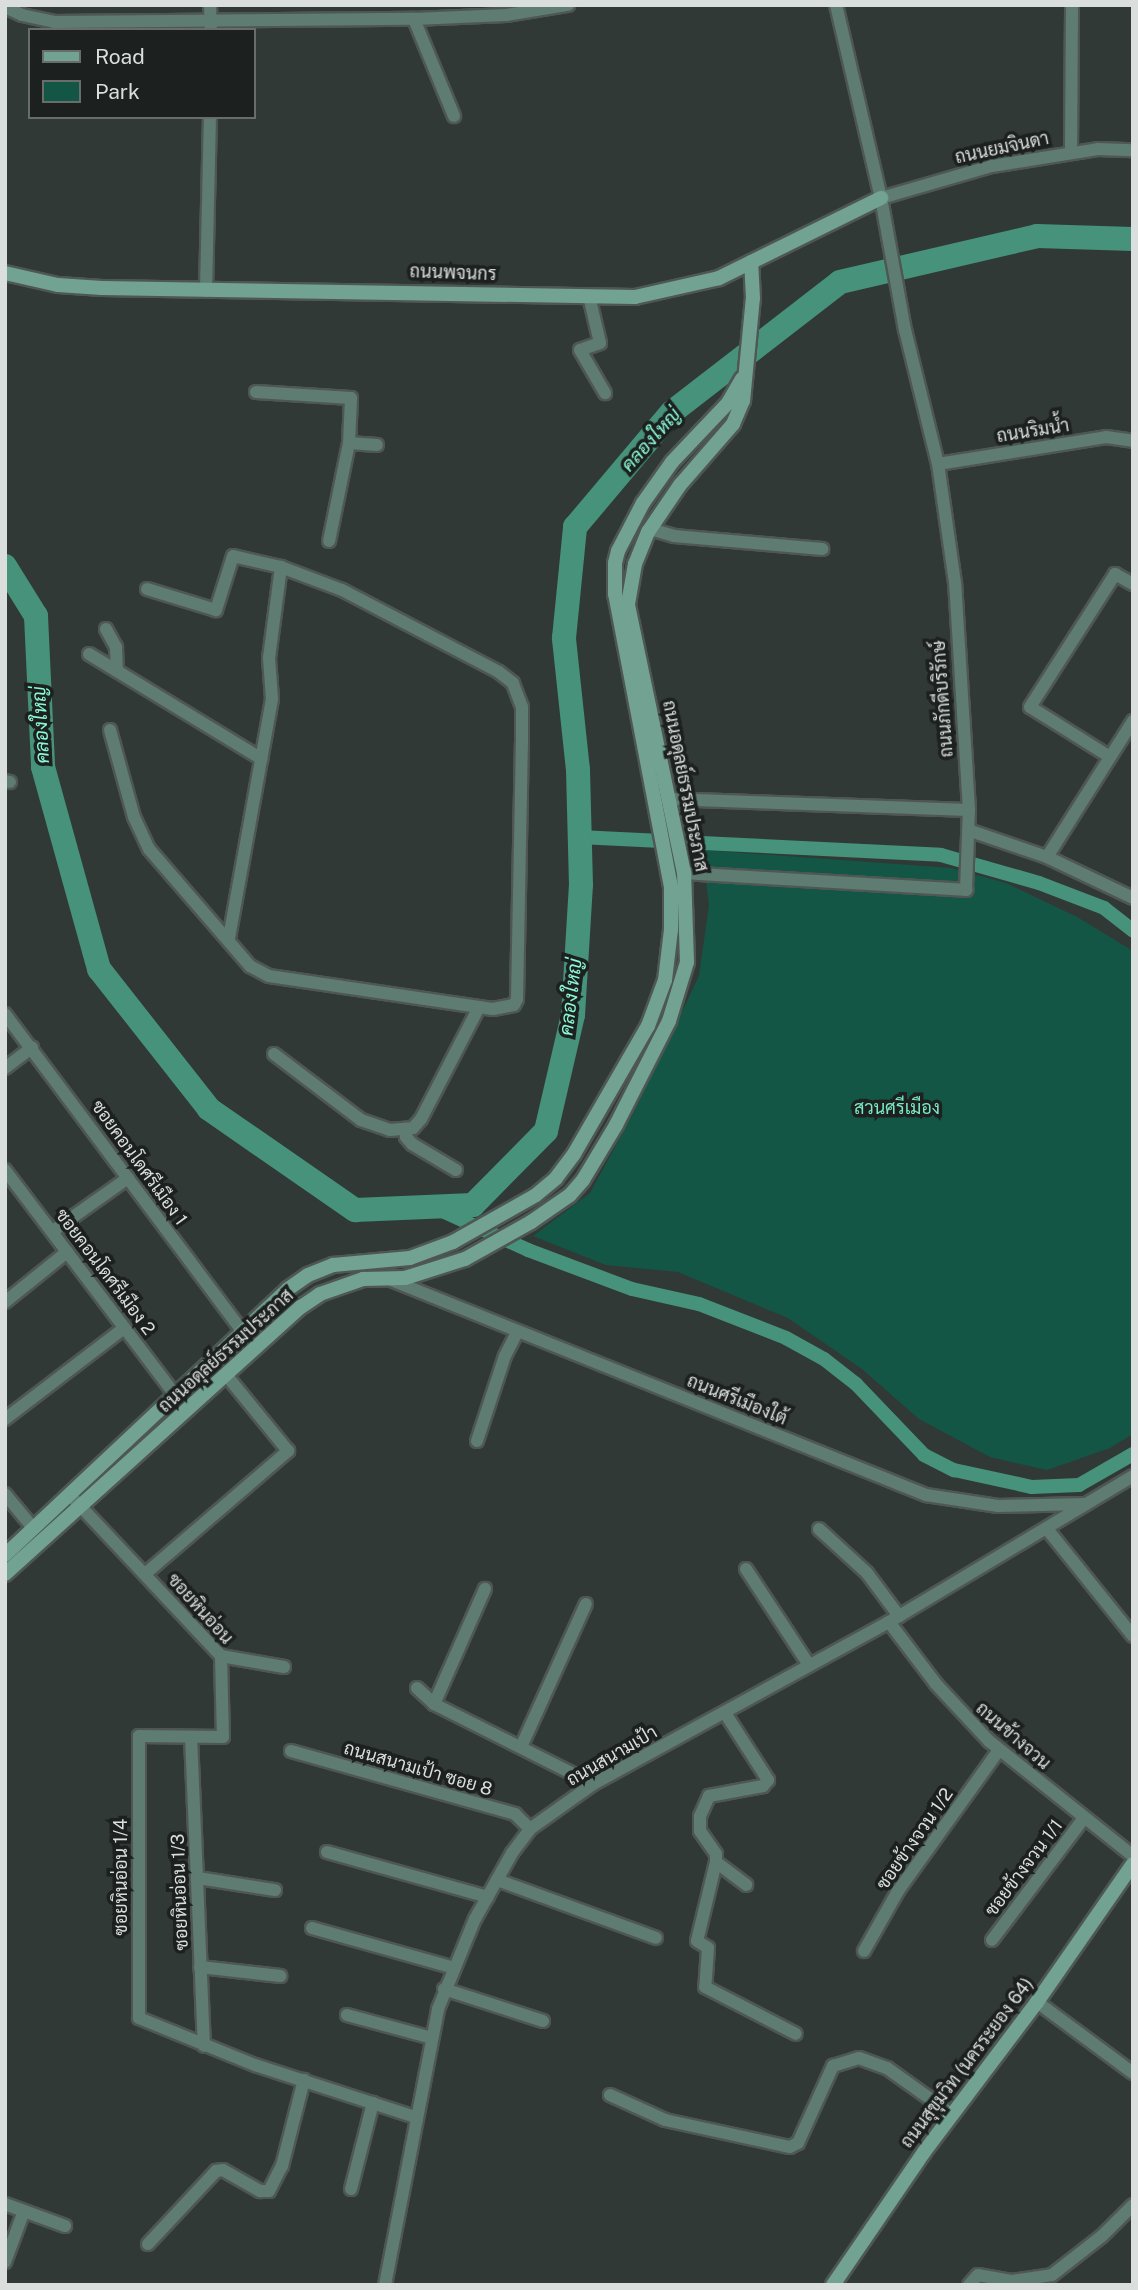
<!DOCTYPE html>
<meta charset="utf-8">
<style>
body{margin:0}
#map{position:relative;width:1138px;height:2290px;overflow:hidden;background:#313936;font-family:"Public Sans",Sarabun,sans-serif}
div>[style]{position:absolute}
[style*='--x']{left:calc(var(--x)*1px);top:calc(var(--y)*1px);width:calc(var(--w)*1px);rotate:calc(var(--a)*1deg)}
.green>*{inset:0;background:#135645}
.canal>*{height:14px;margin:-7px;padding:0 7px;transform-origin:7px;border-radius:7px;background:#46927b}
.river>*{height:24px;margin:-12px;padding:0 12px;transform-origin:12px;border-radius:12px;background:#46927b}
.roads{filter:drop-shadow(2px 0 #4f5754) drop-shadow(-2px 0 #4f5754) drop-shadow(0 2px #4f5754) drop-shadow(0 -2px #4f5754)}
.street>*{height:12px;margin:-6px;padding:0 6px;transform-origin:6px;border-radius:6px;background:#5e7c72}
.secondary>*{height:14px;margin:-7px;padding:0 7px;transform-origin:7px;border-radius:7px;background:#72a392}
span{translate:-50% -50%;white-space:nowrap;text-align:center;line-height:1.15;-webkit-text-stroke:7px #1c201e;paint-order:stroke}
.street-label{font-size:18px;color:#dadfdd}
.park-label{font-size:18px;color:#79e9c6}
.water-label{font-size:19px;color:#8af9d6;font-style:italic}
.frame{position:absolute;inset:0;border:7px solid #dadfdd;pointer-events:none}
.legend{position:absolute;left:28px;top:28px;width:228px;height:91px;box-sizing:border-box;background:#1c201e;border:2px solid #686c6a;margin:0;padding:9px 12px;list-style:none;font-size:21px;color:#dadfdd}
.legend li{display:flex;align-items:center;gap:14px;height:35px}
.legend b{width:35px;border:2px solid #686c6a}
</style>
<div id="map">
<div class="green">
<i style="clip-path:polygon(702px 850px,951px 868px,1006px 883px,1077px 917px,1133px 951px,1133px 1434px,1110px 1448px,1047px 1470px,990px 1457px,919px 1419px,862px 1369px,788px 1318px,678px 1272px,606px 1265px,533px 1236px,590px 1193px,633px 1114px,699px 976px,709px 905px)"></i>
</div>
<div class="canal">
<i style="--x:579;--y:837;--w:362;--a:2.8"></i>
<i style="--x:941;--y:855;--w:102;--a:15.9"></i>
<i style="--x:1039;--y:883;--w:70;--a:21"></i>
<i style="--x:1104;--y:908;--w:37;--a:38"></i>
<i style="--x:431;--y:1206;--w:107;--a:24.4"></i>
<i style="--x:528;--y:1250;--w:111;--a:20.6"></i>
<i style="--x:632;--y:1289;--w:69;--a:12.6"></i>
<i style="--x:699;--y:1304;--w:93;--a:21.3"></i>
<i style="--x:786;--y:1338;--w:43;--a:28.9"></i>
<i style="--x:824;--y:1359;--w:41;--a:38"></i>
<i style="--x:856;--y:1384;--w:98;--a:46.2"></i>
<i style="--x:924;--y:1455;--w:34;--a:27"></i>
<i style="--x:954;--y:1470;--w:80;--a:12.3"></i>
<i style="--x:1032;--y:1487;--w:47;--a:-2.4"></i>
<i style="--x:1079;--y:1485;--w:62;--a:-29.9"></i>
</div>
<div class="river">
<i style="--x:5;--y:566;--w:59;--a:58.2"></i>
<i style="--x:36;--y:616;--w:151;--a:87.3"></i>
<i style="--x:43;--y:767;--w:210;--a:74.5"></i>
<i style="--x:99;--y:969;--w:178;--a:51.8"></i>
<i style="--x:209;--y:1109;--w:178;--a:34.7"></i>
<i style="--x:355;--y:1210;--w:118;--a:-2.4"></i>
<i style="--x:473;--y:1205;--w:104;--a:-45.4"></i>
<i style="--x:546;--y:1131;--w:119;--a:-76.9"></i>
<i style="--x:573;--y:1015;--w:130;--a:-86.5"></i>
<i style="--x:581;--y:885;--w:115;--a:-91.5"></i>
<i style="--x:578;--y:770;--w:133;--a:-96.1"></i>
<i style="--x:564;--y:638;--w:112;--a:-84.3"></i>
<i style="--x:575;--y:527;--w:150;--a:-49.9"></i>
<i style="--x:672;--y:412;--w:212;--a:-37.7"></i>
<i style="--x:840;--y:282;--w:202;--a:-13.1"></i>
<i style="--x:1037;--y:236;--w:96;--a:1.8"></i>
</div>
<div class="roads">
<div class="street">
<i style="--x:210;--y:5;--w:25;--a:88"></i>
<i style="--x:5;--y:7;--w:19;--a:25"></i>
<i style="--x:22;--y:15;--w:33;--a:12"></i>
<i style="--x:54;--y:22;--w:360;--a:-0.5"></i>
<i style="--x:414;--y:19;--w:92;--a:-2.5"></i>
<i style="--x:506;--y:15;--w:63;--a:-9.2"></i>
<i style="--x:414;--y:19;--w:105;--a:67.6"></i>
<i style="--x:1071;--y:153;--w:148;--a:-89.6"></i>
<i style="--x:881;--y:198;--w:116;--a:-16.1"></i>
<i style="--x:992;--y:166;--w:107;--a:-9.1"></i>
<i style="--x:1098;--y:149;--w:35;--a:2"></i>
<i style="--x:206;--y:291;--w:174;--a:-88.7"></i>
<i style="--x:589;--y:296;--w:48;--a:76.8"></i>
<i style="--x:600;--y:343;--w:21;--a:161"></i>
<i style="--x:580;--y:350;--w:50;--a:59.8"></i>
<i style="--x:256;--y:392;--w:95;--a:3.6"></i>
<i style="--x:351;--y:398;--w:45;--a:92.5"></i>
<i style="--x:349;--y:443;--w:100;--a:101.5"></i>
<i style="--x:349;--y:443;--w:28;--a:4"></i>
<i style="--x:938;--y:464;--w:170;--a:-9.1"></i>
<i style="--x:1106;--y:437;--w:27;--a:8"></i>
<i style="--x:650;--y:529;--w:25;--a:16"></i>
<i style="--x:674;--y:536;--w:149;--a:5"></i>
<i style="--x:106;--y:629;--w:21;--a:61"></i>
<i style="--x:116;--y:647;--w:24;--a:88"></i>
<i style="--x:89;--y:654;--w:202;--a:31.3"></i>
<i style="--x:110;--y:730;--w:90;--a:74.6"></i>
<i style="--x:134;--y:817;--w:35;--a:65"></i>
<i style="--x:149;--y:849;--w:155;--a:49.2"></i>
<i style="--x:250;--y:966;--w:21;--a:28"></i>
<i style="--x:269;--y:976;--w:226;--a:8.4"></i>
<i style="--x:493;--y:1009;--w:21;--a:-11"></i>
<i style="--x:514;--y:1005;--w:7;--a:-63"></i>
<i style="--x:517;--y:999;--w:257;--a:-88.9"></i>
<i style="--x:522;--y:742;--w:35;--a:-90"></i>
<i style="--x:522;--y:707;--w:26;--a:-111"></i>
<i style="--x:513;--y:683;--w:18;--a:-142"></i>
<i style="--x:499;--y:672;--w:177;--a:-152.4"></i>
<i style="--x:342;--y:590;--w:65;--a:-159.3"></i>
<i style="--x:281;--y:567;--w:49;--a:-167.1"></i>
<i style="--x:233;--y:556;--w:57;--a:107.5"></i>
<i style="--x:216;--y:610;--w:72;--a:-163.1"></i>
<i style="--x:1110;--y:757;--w:94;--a:-148"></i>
<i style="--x:1030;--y:707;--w:158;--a:-57.4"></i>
<i style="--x:1115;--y:574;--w:21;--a:29"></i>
<i style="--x:5;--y:781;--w:5;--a:11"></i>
<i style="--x:668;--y:799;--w:301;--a:2.1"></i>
<i style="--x:968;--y:830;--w:83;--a:18.9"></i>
<i style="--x:1047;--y:857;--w:95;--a:25.5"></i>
<i style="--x:1047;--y:857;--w:161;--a:-57.7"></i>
<i style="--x:684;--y:873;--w:283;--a:3.4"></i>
<i style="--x:966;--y:890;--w:80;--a:-87.9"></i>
<i style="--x:969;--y:810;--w:227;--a:-93.5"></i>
<i style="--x:955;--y:583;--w:120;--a:-98.1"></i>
<i style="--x:938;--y:464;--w:138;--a:-103.8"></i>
<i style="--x:905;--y:330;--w:134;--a:-100.3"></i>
<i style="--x:881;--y:198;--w:198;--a:-103.1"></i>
<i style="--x:229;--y:938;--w:243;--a:-79.8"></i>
<i style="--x:272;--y:699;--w:41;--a:-94.2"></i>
<i style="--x:269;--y:658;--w:92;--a:-82.5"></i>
<i style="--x:5;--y:1014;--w:399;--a:53.2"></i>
<i style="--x:274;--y:1054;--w:109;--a:37.2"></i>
<i style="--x:361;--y:1120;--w:31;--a:19"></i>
<i style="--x:390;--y:1130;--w:23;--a:-5"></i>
<i style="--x:413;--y:1128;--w:12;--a:-48"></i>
<i style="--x:421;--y:1119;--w:126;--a:-62.6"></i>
<i style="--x:5;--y:1068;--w:34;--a:-37"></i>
<i style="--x:407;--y:1129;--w:8;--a:97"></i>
<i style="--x:406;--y:1137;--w:9;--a:49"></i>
<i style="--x:412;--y:1144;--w:51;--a:30.6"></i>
<i style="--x:5;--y:1170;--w:283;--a:52.9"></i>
<i style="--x:53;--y:1231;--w:92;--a:-35.2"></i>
<i style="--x:391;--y:1280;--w:577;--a:21.89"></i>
<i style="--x:926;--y:1495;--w:73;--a:8.7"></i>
<i style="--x:998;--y:1506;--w:88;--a:-1.3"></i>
<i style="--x:5;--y:1302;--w:80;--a:-38.9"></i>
<i style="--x:5;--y:1419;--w:150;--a:-37.4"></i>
<i style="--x:477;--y:1441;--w:89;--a:-71.8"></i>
<i style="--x:505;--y:1356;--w:27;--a:-63"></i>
<i style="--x:5;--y:1494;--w:45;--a:50.4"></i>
<i style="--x:69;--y:1494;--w:222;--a:46.8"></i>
<i style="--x:221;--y:1656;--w:81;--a:88.6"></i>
<i style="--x:223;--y:1737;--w:84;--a:-179.3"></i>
<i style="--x:139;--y:1736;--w:282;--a:90"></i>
<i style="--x:139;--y:2018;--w:125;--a:22.1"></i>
<i style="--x:255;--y:2065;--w:168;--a:18"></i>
<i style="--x:819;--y:1529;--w:65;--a:42.5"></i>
<i style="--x:867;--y:1573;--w:54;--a:53.3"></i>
<i style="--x:1047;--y:1529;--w:137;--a:51.2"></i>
<i style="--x:746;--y:1569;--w:115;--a:56.7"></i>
<i style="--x:145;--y:1574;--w:189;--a:-40.7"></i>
<i style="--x:288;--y:1451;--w:97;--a:-129.1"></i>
<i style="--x:889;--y:1622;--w:78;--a:52.8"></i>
<i style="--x:936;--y:1684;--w:78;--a:47.1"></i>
<i style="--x:989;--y:1741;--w:184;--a:38.6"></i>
<i style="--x:221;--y:1656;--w:64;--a:9.9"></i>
<i style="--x:417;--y:1688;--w:23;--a:43"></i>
<i style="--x:434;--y:1704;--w:178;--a:26.7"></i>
<i style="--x:434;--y:1704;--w:126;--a:-66.1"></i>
<i style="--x:725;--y:1713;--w:80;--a:57.3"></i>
<i style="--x:768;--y:1780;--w:8;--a:130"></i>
<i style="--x:763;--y:1786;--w:55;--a:169.5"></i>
<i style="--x:709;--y:1796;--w:22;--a:114"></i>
<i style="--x:700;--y:1816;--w:15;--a:90"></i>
<i style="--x:700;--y:1831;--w:28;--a:55"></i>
<i style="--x:716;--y:1854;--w:8;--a:90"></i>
<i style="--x:716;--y:1862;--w:81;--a:103.5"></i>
<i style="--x:697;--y:1941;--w:13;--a:32"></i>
<i style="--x:708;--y:1948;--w:39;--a:94"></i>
<i style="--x:705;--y:1987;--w:102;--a:27.3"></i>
<i style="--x:191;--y:1737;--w:309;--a:87.6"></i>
<i style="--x:521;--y:1747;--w:157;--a:-65.6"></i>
<i style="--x:291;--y:1751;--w:233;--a:15.7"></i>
<i style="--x:515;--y:1814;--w:21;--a:45"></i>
<i style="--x:327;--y:1852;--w:167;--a:15.6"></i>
<i style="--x:716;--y:1862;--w:38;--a:37"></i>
<i style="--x:198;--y:1878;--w:78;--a:8.9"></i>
<i style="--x:497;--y:1880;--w:169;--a:20"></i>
<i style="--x:312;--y:1928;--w:148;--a:15.7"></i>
<i style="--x:992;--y:1940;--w:153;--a:-53"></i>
<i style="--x:864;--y:1951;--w:69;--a:-60.5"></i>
<i style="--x:898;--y:1891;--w:173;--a:-54.4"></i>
<i style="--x:200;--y:1967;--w:81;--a:6.4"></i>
<i style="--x:444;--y:1989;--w:104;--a:17.9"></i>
<i style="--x:1037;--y:2002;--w:119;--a:36.5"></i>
<i style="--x:347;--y:2015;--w:88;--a:15.1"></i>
<i style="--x:610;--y:2095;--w:60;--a:24.4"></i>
<i style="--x:665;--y:2120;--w:128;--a:12.2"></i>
<i style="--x:790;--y:2147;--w:9;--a:-27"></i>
<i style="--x:798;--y:2143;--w:85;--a:-65.6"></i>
<i style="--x:833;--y:2066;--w:27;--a:-17"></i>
<i style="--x:859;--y:2058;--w:30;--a:20"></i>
<i style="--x:887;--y:2068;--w:81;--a:35.5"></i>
<i style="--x:351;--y:2189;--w:89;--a:-75.7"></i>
<i style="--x:5;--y:2204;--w:64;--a:20.1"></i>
<i style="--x:148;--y:2244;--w:100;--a:-47"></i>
<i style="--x:216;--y:2171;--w:7;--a:-8"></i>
<i style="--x:223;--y:2170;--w:43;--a:29.6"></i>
<i style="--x:260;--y:2191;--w:9;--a:0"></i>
<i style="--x:269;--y:2191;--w:28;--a:-63"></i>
<i style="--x:282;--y:2166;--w:89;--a:-75.7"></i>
<i style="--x:5;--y:2262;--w:54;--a:-69.6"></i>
<i style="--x:385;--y:2285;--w:281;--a:-79.1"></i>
<i style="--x:438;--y:2009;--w:97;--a:-67.7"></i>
<i style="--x:475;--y:1919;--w:76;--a:-60.7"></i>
<i style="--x:512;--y:1853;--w:30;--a:-53"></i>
<i style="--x:530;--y:1829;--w:77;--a:-35.5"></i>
<i style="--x:593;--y:1784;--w:337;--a:-28.7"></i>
<i style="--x:889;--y:1622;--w:284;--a:-30.9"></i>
<i style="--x:969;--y:2285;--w:13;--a:-48"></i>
<i style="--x:978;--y:2275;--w:35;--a:10"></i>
<i style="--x:1012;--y:2281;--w:40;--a:-8.5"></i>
<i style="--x:1052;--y:2275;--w:63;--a:-38"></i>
<i style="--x:1102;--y:2236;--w:44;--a:-45"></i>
</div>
<div class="secondary">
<i style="--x:5;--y:273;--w:54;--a:12.8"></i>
<i style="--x:58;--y:285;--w:44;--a:3.9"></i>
<i style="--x:102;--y:288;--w:533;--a:0.97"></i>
<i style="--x:635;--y:297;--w:86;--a:-12.7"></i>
<i style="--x:719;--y:278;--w:181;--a:-26.3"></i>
<i style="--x:5;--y:1555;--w:388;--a:-43.2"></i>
<i style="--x:288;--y:1289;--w:24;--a:-35"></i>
<i style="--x:308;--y:1275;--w:27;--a:-22"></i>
<i style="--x:333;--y:1265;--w:77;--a:-5.2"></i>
<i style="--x:410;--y:1258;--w:46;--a:-20.4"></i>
<i style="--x:453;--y:1242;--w:95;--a:-29.5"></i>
<i style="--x:536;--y:1195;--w:26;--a:-40"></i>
<i style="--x:556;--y:1178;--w:30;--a:-53"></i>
<i style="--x:574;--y:1154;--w:148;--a:-60"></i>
<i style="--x:648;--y:1026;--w:49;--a:-69.7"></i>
<i style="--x:665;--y:980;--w:50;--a:-83.2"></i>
<i style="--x:671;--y:930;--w:43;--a:-90"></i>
<i style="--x:671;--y:887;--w:298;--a:-100.8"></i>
<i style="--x:615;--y:594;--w:31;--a:-90"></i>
<i style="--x:615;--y:563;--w:12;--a:-76"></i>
<i style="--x:618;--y:551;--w:54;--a:-62.5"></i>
<i style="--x:643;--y:503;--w:50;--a:-54.7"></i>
<i style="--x:672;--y:462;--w:81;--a:-46.5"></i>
<i style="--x:728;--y:403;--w:28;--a:-60"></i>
<i style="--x:5;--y:1574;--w:399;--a:-42.1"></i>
<i style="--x:301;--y:1307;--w:23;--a:-34"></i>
<i style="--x:320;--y:1294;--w:46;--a:-19.2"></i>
<i style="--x:363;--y:1279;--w:42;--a:-1.4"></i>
<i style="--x:405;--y:1278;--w:63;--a:-17.6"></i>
<i style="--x:465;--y:1259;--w:76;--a:-29.3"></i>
<i style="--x:531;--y:1222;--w:47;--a:-34.7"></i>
<i style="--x:570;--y:1195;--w:20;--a:-49"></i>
<i style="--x:583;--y:1180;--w:64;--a:-59"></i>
<i style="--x:616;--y:1125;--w:117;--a:-63"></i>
<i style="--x:669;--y:1021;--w:62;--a:-73"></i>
<i style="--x:687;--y:962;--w:89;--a:-91.9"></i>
<i style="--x:684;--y:873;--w:275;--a:-101.8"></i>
<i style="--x:628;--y:604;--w:41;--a:-80.1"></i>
<i style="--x:635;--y:564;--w:35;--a:-68"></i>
<i style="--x:648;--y:532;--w:57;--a:-55.8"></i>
<i style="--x:680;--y:485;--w:81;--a:-49"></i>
<i style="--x:733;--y:424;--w:25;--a:-67"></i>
<i style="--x:743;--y:401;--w:103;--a:-84.5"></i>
<i style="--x:753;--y:298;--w:36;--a:-93"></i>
<i style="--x:833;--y:2285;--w:161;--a:-55.6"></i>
<i style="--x:924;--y:2152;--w:188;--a:-53"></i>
<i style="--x:1037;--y:2002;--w:168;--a:-55.2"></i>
</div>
</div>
<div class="street-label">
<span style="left:1002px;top:148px;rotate:-12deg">ถนนยมจินดา</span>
<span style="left:453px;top:273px;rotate:2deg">ถนนพจนกร</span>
<span style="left:1033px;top:431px;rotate:-9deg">ถนนริมน้ำ</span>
<span style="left:943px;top:699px;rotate:-94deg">ถนนภักดีบริรักษ์</span>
<span style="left:685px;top:786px;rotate:79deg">ถนนอดุลย์ธรรมประภาส</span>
<span style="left:139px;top:1163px;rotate:54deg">ซอยคอนโดศรีเมือง 1</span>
<span style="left:105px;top:1272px;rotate:53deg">ซอยคอนโดศรีเมือง 2</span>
<span style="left:226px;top:1351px;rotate:-42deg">ถนนอดุลย์ธรรมประภาส</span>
<span style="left:737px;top:1400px;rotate:22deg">ถนนศรีเมืองใต้</span>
<span style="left:200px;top:1609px;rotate:48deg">ซอยหินอ่อน</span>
<span style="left:1013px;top:1736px;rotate:41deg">ถนนข้างจวน</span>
<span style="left:612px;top:1756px;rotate:-30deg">ถนนสนามเป้า</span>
<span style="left:418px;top:1769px;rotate:16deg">ถนนสนามเป้า ซอย 8</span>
<span style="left:915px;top:1839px;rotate:-55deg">ซอยข้างจวน 1/2</span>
<span style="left:1024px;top:1868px;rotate:-53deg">ซอยข้างจวน 1/1</span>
<span style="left:121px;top:1877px;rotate:-90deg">ซอยหินอ่อน 1/4</span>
<span style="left:180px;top:1892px;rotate:-92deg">ซอยหินอ่อน 1/3</span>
<span style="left:967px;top:2063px;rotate:-53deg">ถนนสุขุมวิท (นครระยอง 64)</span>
</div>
<div class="park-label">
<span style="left:897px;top:1108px">สวนศรีเมือง</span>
</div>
<div class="water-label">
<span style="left:651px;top:440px;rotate:-48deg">คลองใหญ่</span>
<span style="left:41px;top:725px;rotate:-93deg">คลองใหญ่</span>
<span style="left:571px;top:997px;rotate:-83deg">คลองใหญ่</span>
</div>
<div class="frame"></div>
<ul class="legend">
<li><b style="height:9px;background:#72a392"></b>Road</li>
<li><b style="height:19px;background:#135645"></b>Park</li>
</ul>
</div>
